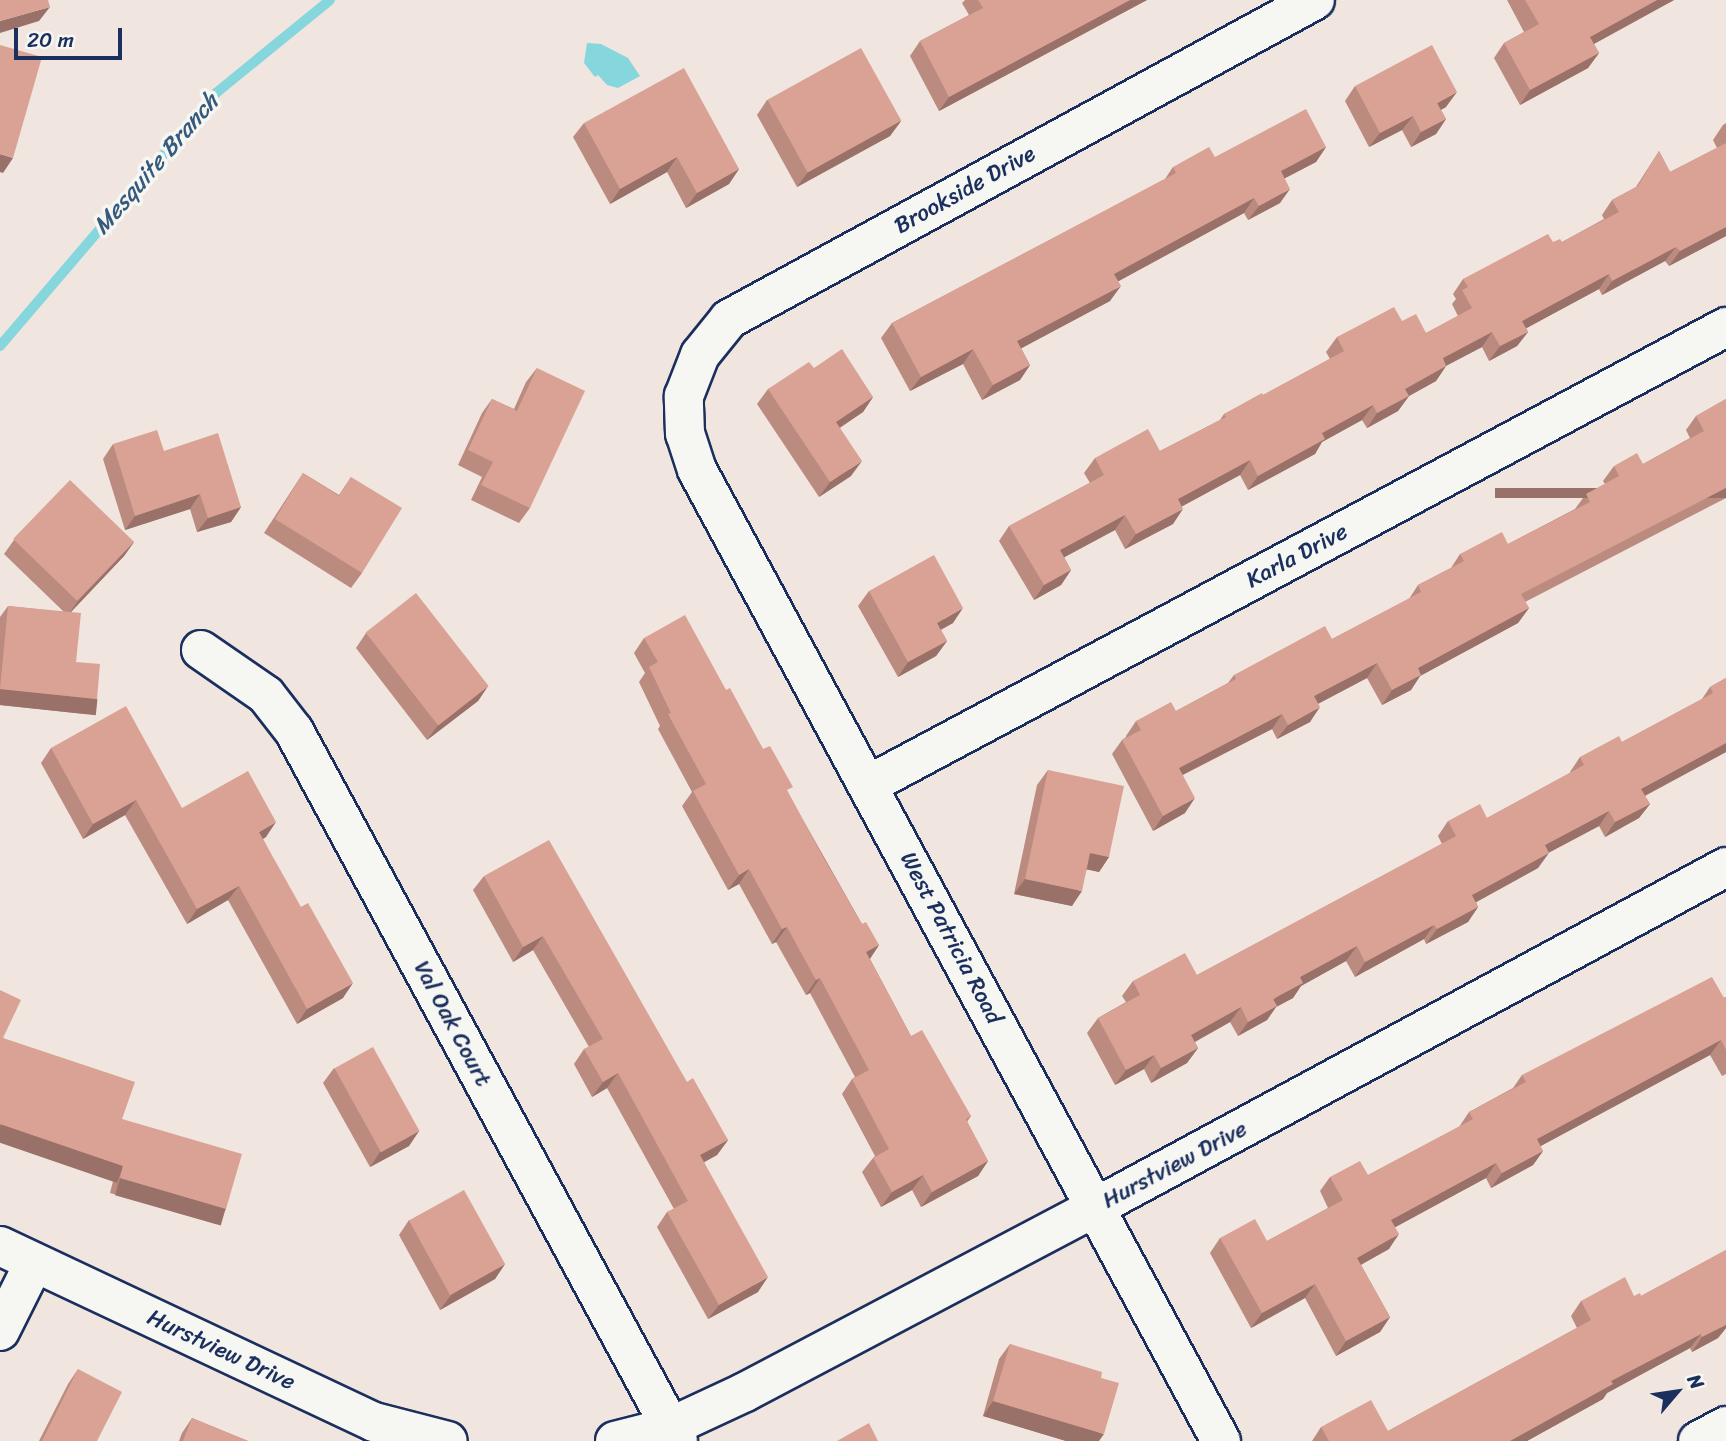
<!DOCTYPE html>
<style>
body{margin:0}
#map{position:relative;width:1726px;height:1441px;overflow:hidden;background:#f0e5df;font-family:Sriracha,sans-serif}
div>[style]{position:absolute}
[style*='--x']{left:calc(var(--x)*1px);top:calc(var(--y)*1px);width:calc(var(--w)*1px);rotate:calc(var(--a)*1deg)}
.water>*{inset:0;background:#85d6dd}
.stream>*{height:10px;margin:-5px;padding:0 5px;transform-origin:5px;border-radius:5px;background:#85d6dd}
.roads{filter:drop-shadow(2px 0 #1b2f5e) drop-shadow(-2px 0 #1b2f5e) drop-shadow(0 2px #1b2f5e) drop-shadow(0 -2px #1b2f5e)}
.minor>*{height:38px;margin:-19px;padding:0 19px;transform-origin:19px;border-radius:19px;background:#f6f6f2}
.wall>*{inset:0;background:#bb8b80}
.shaded-wall>*{inset:0;background:#997168;transform-origin:0 0}
.building>*{inset:0;background:#daa295;transform-origin:0 0}
span{translate:-50% -50%;white-space:nowrap;text-align:center;line-height:1.15;-webkit-text-stroke:7px #f6f6f2;paint-order:stroke}
.street-label{font-size:23px;color:#1b2f5e}
.water-label{font-size:24px;color:#36597e;font-style:italic}
.north{position:absolute;left:1642px;top:1357px;width:70px;height:70px;-webkit-text-stroke:5px #f6f6f2;paint-order:stroke;rotate:61deg;font-size:19px;font-weight:700;line-height:28px;text-align:center;color:#1b2f5e}
.north::after{content:'';display:block;margin:auto;width:24px;height:32px;background:#1b2f5e;clip-path:polygon(50% 0,100% 100%,50% 72%,0 100%)}
.scale{position:absolute;left:14px;top:28px;width:108px;height:32px;box-sizing:border-box;border:4px solid #1b2f5e;border-top:0;padding-left:9px;font-size:21px;line-height:24px;white-space:nowrap;color:#1b2f5e;-webkit-text-stroke:5px #f6f6f2;paint-order:stroke}
</style>
<div id="map">
<div class="water">
<i style="clip-path:polygon(587px 43px,601px 44px,628px 58px,640px 76px,618px 88px,607px 85px,598px 75px,595px 77px,584px 63px)"></i>
</div>
<div class="stream">
<i style="--x:0;--y:346;--w:333;--a:-49.5"></i>
<i style="--x:216;--y:93;--w:147;--a:-39.2"></i>
</div>
<div class="roads">
<div class="minor">
<i style="--x:201;--y:650;--w:79;--a:34.7"></i>
<i style="--x:266;--y:695;--w:46;--a:52.1"></i>
<i style="--x:294;--y:731;--w:807;--a:61.59"></i>
<i style="--x:868;--y:785;--w:973;--a:-28.09"></i>
<i style="--x:0;--y:1246;--w:413;--a:25.2"></i>
<i style="--x:374;--y:1422;--w:76;--a:14.4"></i>
<i style="--x:0;--y:1331;--w:76;--a:-63.4"></i>
<i style="--x:615;--y:1441;--w:57;--a:-14.3"></i>
<i style="--x:670;--y:1427;--w:83;--a:-25"></i>
<i style="--x:745;--y:1392;--w:397;--a:-27.8"></i>
<i style="--x:1096;--y:1207;--w:716;--a:-28.35"></i>
<i style="--x:1221;--y:1441;--w:1103;--a:-118.35"></i>
<i style="--x:697;--y:470;--w:38;--a:-108"></i>
<i style="--x:685;--y:434;--w:38;--a:-92"></i>
<i style="--x:684;--y:396;--w:44;--a:-68.7"></i>
<i style="--x:700;--y:355;--w:46;--a:-51.1"></i>
<i style="--x:729;--y:319;--w:667;--a:-28.56"></i>
<i style="--x:1698;--y:1441;--w:32;--a:-28"></i>
</div>
</div>
<div class="wall">
<i style="clip-path:polygon(965px 0,1147px 0,939px 111px,910px 56px,920px 41px,969px 15px,962px 3px)"></i>
<i style="clip-path:polygon(1507px 0,1674px 0,1594px 44px,1599px 53px,1588px 68px,1520px 105px,1494px 58px,1504px 43px,1524px 32px)"></i>
<i style="clip-path:polygon(1355px 86px,1446px 107px,1441px 110px,1446px 119px,1436px 134px,1411px 147px,1402px 130px,1369px 147px,1345px 101px)"></i>
<i style="clip-path:polygon(767px 100px,901px 121px,890px 136px,797px 187px,757px 115px)"></i>
<i style="clip-path:polygon(584px 123px,739px 169px,729px 184px,686px 208px,667px 172px,610px 204px,573px 137px)"></i>
<i style="clip-path:polygon(1726px 123px,1726px 236px,1669px 266px,1665px 261px,1602px 295px,1599px 289px,1526px 328px,1528px 332px,1517px 346px,1489px 361px,1482px 347px,1446px 366px,1436px 381px,1409px 396px,1398px 411px,1367px 428px,1362px 420px,1322px 442px,1315px 454px,1248px 490px,1240px 475px,1182px 506px,1173px 524px,1125px 549px,1115px 530px,1064px 557px,1071px 570px,1061px 585px,1034px 600px,999px 541px,1009px 526px,1090px 483px,1084px 473px,1095px 458px,1160px 451px,1220px 420px,1224px 414px,1263px 395px,1330px 359px,1326px 352px,1337px 337px,1402px 321px,1426px 333px,1458px 316px,1452px 304px,1456px 299px,1453px 294px,1463px 279px,1553px 242px,1562px 242px,1604px 219px,1602px 215px,1612px 200px,1636px 187px,1659px 151px,1670px 172px,1717px 148px,1713px 140px,1723px 125px)"></i>
<i style="clip-path:polygon(1326px 147px,1316px 162px,1285px 178px,1280px 203px,1248px 220px,1244px 213px,1118px 281px,1110px 301px,1021px 348px,1030px 365px,1020px 380px,982px 400px,963px 364px,910px 391px,881px 338px,892px 323px,1165px 179px,1173px 167px,1215px 157px)"></i>
<i style="clip-path:polygon(537px 368px,530px 508px,519px 523px,471px 500px,482px 477px,458px 465px,482px 413px,492px 399px,514px 409px,526px 382px)"></i>
<i style="clip-path:polygon(814px 368px,873px 397px,863px 412px,840px 428px,851px 476px,819px 497px,757px 404px,768px 389px)"></i>
<i style="clip-path:polygon(1726px 399px,1726px 498px,1525px 602px,1529px 608px,1518px 623px,1420px 676px,1411px 690px,1382px 705px,1367px 678px,1318px 704px,1310px 722px,1277px 739px,1272px 729px,1183px 775px,1185px 813px,1153px 831px,1112px 754px,1122px 740px,1126px 737px,1126px 736px,1136px 721px,1176px 711px,1228px 683px,1234px 675px,1332px 639px,1409px 599px,1418px 585px,1451px 568px,1460px 554px,1508px 544px,1575px 509px,1586px 494px,1605px 484px,1603px 481px,1614px 466px,1643px 464px,1690px 438px,1686px 430px,1696px 416px)"></i>
<i style="clip-path:polygon(113px 444px,164px 451px,241px 507px,231px 522px,197px 532px,190px 509px,125px 530px,103px 459px)"></i>
<i style="clip-path:polygon(303px 473px,339px 495px,351px 477px,362px 573px,351px 588px,264px 533px)"></i>
<i style="clip-path:polygon(14px 540px,134px 542px,124px 556px,71px 612px,76px 662px,97px 699px,86px 714px,0 705px,0 617px,8px 606px,64px 612px,4px 554px)"></i>
<i style="clip-path:polygon(869px 591px,953px 623px,941px 630px,947px 641px,936px 656px,898px 677px,858px 606px)"></i>
<i style="clip-path:polygon(366px 633px,488px 686px,478px 701px,427px 740px,356px 648px)"></i>
<i style="clip-path:polygon(644px 638px,726px 690px,763px 749px,862px 924px,879px 945px,870px 959px,911px 1036px,971px 1116px,967px 1122px,988px 1161px,978px 1176px,921px 1207px,912px 1190px,881px 1207px,862px 1172px,873px 1158px,875px 1156px,842px 1094px,852px 1079px,855px 1077px,810px 993px,806px 995px,776px 942px,772px 944px,739px 884px,728px 890px,682px 806px,692px 792px,658px 729px,660px 726px,639px 682px,645px 673px,634px 653px)"></i>
<i style="clip-path:polygon(1726px 678px,1726px 752px,1645px 796px,1650px 804px,1639px 818px,1605px 837px,1599px 826px,1548px 853px,1538px 868px,1476px 902px,1478px 907px,1468px 922px,1426px 944px,1424px 939px,1355px 977px,1346px 961px,1301px 986px,1293px 998px,1276px 1007px,1267px 1020px,1238px 1036px,1230px 1022px,1195px 1042px,1198px 1048px,1187px 1063px,1151px 1083px,1144px 1069px,1115px 1085px,1087px 1033px,1098px 1018px,1126px 1002px,1122px 996px,1133px 981px,1197px 975px,1442px 844px,1438px 836px,1448px 821px,1487px 818px,1570px 773px,1570px 772px,1580px 757px,1622px 742px,1702px 699px,1710px 687px)"></i>
<i style="clip-path:polygon(51px 748px,182px 808px,266px 837px,263px 839px,343px 998px,297px 1024px,228px 900px,187px 924px,125px 815px,83px 839px,41px 763px)"></i>
<i style="clip-path:polygon(1048px 770px,1109px 857px,1099px 872px,1087px 869px,1072px 906px,1014px 894px,1037px 785px)"></i>
<i style="clip-path:polygon(484px 876px,687px 1082px,728px 1140px,717px 1155px,704px 1162px,758px 1292px,708px 1319px,657px 1227px,667px 1212px,674px 1209px,607px 1088px,592px 1097px,574px 1064px,584px 1049px,589px 1047px,533px 950px,513px 962px,473px 890px)"></i>
<i style="clip-path:polygon(0 990px,3px 1038px,122px 1119px,226px 1209px,216px 1224px,110px 1193px,113px 1181px,0 1142px)"></i>
<i style="clip-path:polygon(1726px 997px,1726px 1074px,1722px 1076px,1710px 1055px,1540px 1146px,1543px 1151px,1533px 1165px,1491px 1188px,1486px 1178px,1395px 1227px,1389px 1249px,1361px 1265px,1390px 1317px,1380px 1332px,1336px 1356px,1305px 1298px,1251px 1328px,1210px 1253px,1220px 1238px,1267px 1241px,1328px 1208px,1320px 1191px,1330px 1177px,1368px 1175px,1459px 1127px,1469px 1112px,1513px 1088px,1522px 1075px)"></i>
<i style="clip-path:polygon(334px 1068px,419px 1131px,409px 1146px,370px 1167px,323px 1083px)"></i>
<i style="clip-path:polygon(409px 1220px,505px 1264px,495px 1279px,440px 1310px,399px 1235px)"></i>
<i style="clip-path:polygon(1726px 1250px,1726px 1328px,1718px 1338px,1692px 1352px,1690px 1348px,1607px 1393px,1603px 1399px,1527px 1441px,1312px 1441px,1321px 1427px,1388px 1431px,1577px 1328px,1571px 1316px,1581px 1301px,1641px 1296px)"></i>
<i style="clip-path:polygon(1010px 1344px,1101px 1378px,1099px 1441px,1066px 1441px,983px 1416px,999px 1359px)"></i>
<i style="clip-path:polygon(78px 1369px,97px 1441px,39px 1441px,68px 1384px)"></i>
<i style="clip-path:polygon(192px 1418px,248px 1441px,179px 1441px,182px 1433px)"></i>
</div>
<div class="shaded-wall">
<i style="clip-path:polygon(1130px 0,1147px 0,939px 111px,949px 97px)"></i>
<i style="clip-path:polygon(1657px 0,1674px 0,1579px 52px,1590px 37px)"></i>
<i style="clip-path:polygon(50px 7px,39px 21px,0 33px,0 21px)"></i>
<i style="clip-path:polygon(1599px 53px,1588px 68px,1520px 105px,1530px 90px)"></i>
<i style="clip-path:polygon(1457px 92px,1446px 107px,1427px 117px,1437px 103px)"></i>
<i style="clip-path:polygon(1413px 116px,1402px 130px,1369px 147px,1380px 133px)"></i>
<i style="clip-path:polygon(1446px 119px,1436px 134px,1411px 147px,1421px 132px)"></i>
<i style="clip-path:polygon(901px 121px,890px 136px,797px 187px,808px 172px)"></i>
<i style="clip-path:polygon(1326px 147px,1316px 162px,1270px 186px,1281px 171px)"></i>
<i style="clip-path:polygon(0 154px,13px 158px,3px 173px,0 172px)"></i>
<i style="clip-path:polygon(677px 157px,667px 172px,610px 204px,620px 189px)"></i>
<i style="clip-path:polygon(739px 169px,729px 184px,686px 208px,697px 193px)"></i>
<i style="clip-path:polygon(1290px 189px,1280px 203px,1248px 220px,1259px 206px)"></i>
<i style="clip-path:polygon(1254px 198px,1244px 213px,1104px 289px,1114px 274px)"></i>
<i style="clip-path:polygon(1726px 227px,1726px 236px,1669px 266px,1680px 251px)"></i>
<i style="clip-path:polygon(1676px 247px,1665px 261px,1602px 295px,1612px 281px)"></i>
<i style="clip-path:polygon(1609px 274px,1599px 289px,1512px 336px,1522px 321px)"></i>
<i style="clip-path:polygon(1121px 286px,1110px 301px,1007px 356px,1017px 341px)"></i>
<i style="clip-path:polygon(1492px 332px,1482px 347px,1432px 373px,1443px 358px)"></i>
<i style="clip-path:polygon(1528px 332px,1517px 346px,1489px 361px,1500px 346px)"></i>
<i style="clip-path:polygon(973px 349px,963px 364px,910px 391px,921px 377px)"></i>
<i style="clip-path:polygon(1030px 365px,1020px 380px,982px 400px,993px 385px)"></i>
<i style="clip-path:polygon(1446px 366px,1436px 381px,1409px 396px,1398px 411px,1367px 428px,1377px 413px,1405px 389px)"></i>
<i style="clip-path:polygon(873px 397px,863px 412px,825px 437px,836px 422px)"></i>
<i style="clip-path:polygon(1373px 405px,1362px 420px,1322px 442px,1315px 454px,1248px 490px,1258px 476px,1322px 433px)"></i>
<i style="clip-path:polygon(1250px 460px,1240px 475px,1168px 514px,1178px 499px)"></i>
<i style="clip-path:polygon(862px 461px,851px 476px,819px 497px,830px 482px)"></i>
<i style="left:1726px;top:488px;width:10px;height:231px;rotate:90deg"></i>
<i style="clip-path:polygon(200px 494px,190px 509px,125px 530px,135px 516px)"></i>
<i style="clip-path:polygon(241px 507px,231px 522px,197px 532px,208px 518px)"></i>
<i style="clip-path:polygon(1183px 509px,1173px 524px,1125px 549px,1136px 534px)"></i>
<i style="clip-path:polygon(1125px 515px,1115px 530px,1050px 565px,1060px 550px)"></i>
<i style="clip-path:polygon(134px 542px,124px 556px,68px 615px,78px 601px)"></i>
<i style="clip-path:polygon(1071px 570px,1061px 585px,1034px 600px,1044px 585px)"></i>
<i style="clip-path:polygon(963px 608px,953px 623px,926px 637px,937px 623px)"></i>
<i style="clip-path:polygon(1529px 608px,1518px 623px,1420px 676px,1411px 690px,1382px 705px,1392px 690px,1418px 668px)"></i>
<i style="clip-path:polygon(947px 641px,936px 656px,898px 677px,908px 662px)"></i>
<i style="clip-path:polygon(1377px 663px,1367px 678px,1304px 711px,1314px 696px)"></i>
<i style="clip-path:polygon(488px 686px,478px 701px,427px 740px,438px 725px)"></i>
<i style="left:0;top:689px;width:98px;height:16px;rotate:6deg"></i>
<i style="clip-path:polygon(1320px 707px,1310px 722px,1277px 739px,1288px 725px)"></i>
<i style="clip-path:polygon(1282px 714px,1272px 729px,1168px 782px,1179px 768px)"></i>
<i style="clip-path:polygon(1726px 743px,1726px 752px,1631px 803px,1641px 789px)"></i>
<i style="clip-path:polygon(1195px 798px,1185px 813px,1153px 831px,1163px 816px)"></i>
<i style="clip-path:polygon(136px 800px,125px 815px,83px 839px,93px 824px)"></i>
<i style="clip-path:polygon(1650px 804px,1639px 818px,1605px 837px,1615px 822px)"></i>
<i style="clip-path:polygon(1609px 811px,1599px 826px,1535px 860px,1545px 845px)"></i>
<i style="clip-path:polygon(276px 822px,266px 837px,248px 847px,259px 832px)"></i>
<i style="clip-path:polygon(1090px 853px,1109px 857px,1099px 872px,1080px 868px)"></i>
<i style="clip-path:polygon(1549px 853px,1538px 868px,1462px 910px,1472px 895px)"></i>
<i style="clip-path:polygon(749px 869px,739px 884px,728px 890px,739px 875px)"></i>
<i style="clip-path:polygon(1025px 879px,1082px 891px,1072px 906px,1014px 894px)"></i>
<i style="clip-path:polygon(239px 886px,228px 900px,187px 924px,197px 909px)"></i>
<i style="clip-path:polygon(1478px 907px,1468px 922px,1426px 944px,1437px 929px)"></i>
<i style="clip-path:polygon(1434px 925px,1424px 939px,1355px 977px,1365px 962px)"></i>
<i style="clip-path:polygon(787px 927px,776px 942px,772px 944px,782px 929px)"></i>
<i style="clip-path:polygon(543px 936px,533px 950px,513px 962px,523px 947px)"></i>
<i style="clip-path:polygon(879px 945px,869px 960px,866px 952px)"></i>
<i style="clip-path:polygon(1357px 946px,1346px 961px,1301px 986px,1293px 998px,1276px 1007px,1267px 1020px,1238px 1036px,1248px 1022px,1300px 977px)"></i>
<i style="clip-path:polygon(820px 978px,810px 993px,806px 995px,816px 980px)"></i>
<i style="clip-path:polygon(353px 983px,343px 998px,297px 1024px,307px 1009px)"></i>
<i style="clip-path:polygon(1241px 1007px,1230px 1022px,1180px 1050px,1191px 1035px)"></i>
<i style="clip-path:polygon(1721px 1040px,1710px 1055px,1526px 1154px,1537px 1139px)"></i>
<i style="clip-path:polygon(1198px 1048px,1187px 1063px,1151px 1083px,1161px 1068px)"></i>
<i style="clip-path:polygon(1154px 1055px,1144px 1069px,1115px 1085px,1126px 1070px)"></i>
<i style="clip-path:polygon(618px 1073px,607px 1088px,592px 1097px,603px 1082px)"></i>
<i style="left:1px;top:1124px;width:129px;height:18px;rotate:19deg"></i>
<i style="clip-path:polygon(419px 1131px,409px 1146px,370px 1167px,380px 1152px)"></i>
<i style="clip-path:polygon(728px 1140px,717px 1155px,690px 1170px,700px 1155px)"></i>
<i style="clip-path:polygon(1543px 1151px,1533px 1165px,1491px 1188px,1502px 1173px)"></i>
<i style="clip-path:polygon(988px 1161px,978px 1176px,921px 1207px,932px 1192px)"></i>
<i style="clip-path:polygon(1496px 1163px,1486px 1178px,1381px 1235px,1391px 1220px)"></i>
<i style="clip-path:polygon(923px 1175px,912px 1190px,881px 1207px,892px 1192px)"></i>
<i style="left:120px;top:1178px;width:110px;height:18px;rotate:16deg"></i>
<i style="clip-path:polygon(1399px 1234px,1389px 1249px,1347px 1272px,1357px 1258px)"></i>
<i style="clip-path:polygon(505px 1264px,495px 1279px,440px 1310px,451px 1295px)"></i>
<i style="clip-path:polygon(768px 1277px,758px 1292px,708px 1319px,719px 1305px)"></i>
<i style="clip-path:polygon(1315px 1284px,1305px 1298px,1251px 1328px,1262px 1313px)"></i>
<i style="clip-path:polygon(1390px 1317px,1380px 1332px,1336px 1356px,1346px 1341px)"></i>
<i style="clip-path:polygon(1726px 1318px,1726px 1328px,1718px 1338px,1692px 1352px,1702px 1337px)"></i>
<i style="clip-path:polygon(1701px 1334px,1690px 1348px,1607px 1393px,1603px 1399px,1527px 1441px,1510px 1441px,1611px 1381px)"></i>
<i style="clip-path:polygon(993px 1401px,1104px 1434px,1099px 1441px,1066px 1441px,983px 1416px)"></i>
</div>
<div class="building">
<i style="clip-path:polygon(0 0,48px 0,50px 7px,0 21px)"></i>
<i style="clip-path:polygon(978px 0,1130px 0,949px 97px,920px 41px,983px 8px)"></i>
<i style="clip-path:polygon(1525px 0,1657px 0,1590px 37px,1599px 53px,1530px 90px,1504px 43px,1539px 24px)"></i>
<i style="clip-path:polygon(0 45px,42px 57px,13px 158px,0 154px)"></i>
<i style="clip-path:polygon(1432px 45px,1457px 92px,1437px 103px,1446px 119px,1421px 132px,1413px 116px,1380px 133px,1355px 86px)"></i>
<i style="left:861px;top:48px;width:83px;height:107px;rotate:61deg"></i>
<i style="clip-path:polygon(684px 68px,739px 169px,697px 193px,677px 157px,620px 189px,584px 123px)"></i>
<i style="clip-path:polygon(1306px 109px,1326px 147px,1281px 171px,1290px 189px,1259px 206px,1254px 198px,1114px 274px,1121px 286px,1017px 341px,1030px 365px,993px 385px,973px 349px,921px 377px,892px 323px,1176px 173px,1173px 167px,1209px 147px,1215px 157px)"></i>
<i style="clip-path:polygon(1726px 143px,1726px 227px,1680px 251px,1676px 247px,1612px 281px,1609px 274px,1522px 321px,1528px 332px,1500px 346px,1492px 332px,1443px 358px,1446px 366px,1405px 389px,1409px 396px,1377px 413px,1373px 405px,1322px 433px,1325px 439px,1258px 476px,1250px 460px,1178px 499px,1183px 509px,1136px 534px,1125px 515px,1060px 550px,1071px 570px,1044px 585px,1009px 526px,1104px 475px,1095px 458px,1148px 429px,1160px 451px,1226px 417px,1224px 414px,1262px 393px,1263px 395px,1344px 351px,1337px 337px,1394px 307px,1402px 321px,1416px 314px,1426px 333px,1472px 308px,1462px 290px,1468px 287px,1463px 279px,1548px 234px,1553px 242px,1560px 239px,1562px 242px,1619px 212px,1612px 200px,1638px 186px,1659px 151px,1670px 172px)"></i>
<i style="clip-path:polygon(842px 349px,873px 397px,836px 422px,862px 461px,830px 482px,768px 389px,809px 362px,814px 368px)"></i>
<i style="clip-path:polygon(537px 368px,585px 391px,530px 508px,481px 485px,493px 462px,468px 450px,492px 399px,517px 411px)"></i>
<i style="clip-path:polygon(1726px 399px,1726px 488px,1521px 594px,1529px 608px,1418px 668px,1421px 675px,1392px 690px,1377px 663px,1314px 696px,1320px 707px,1288px 725px,1282px 714px,1179px 768px,1195px 798px,1163px 816px,1122px 740px,1141px 730px,1136px 721px,1171px 702px,1176px 711px,1236px 679px,1234px 675px,1325px 626px,1332px 639px,1421px 592px,1418px 585px,1464px 561px,1460px 554px,1502px 532px,1508px 544px,1590px 502px,1586px 494px,1619px 476px,1614px 466px,1637px 453px,1643px 464px,1704px 431px,1696px 416px)"></i>
<i style="clip-path:polygon(157px 430px,164px 451px,218px 433px,241px 507px,208px 518px,200px 494px,135px 516px,113px 444px)"></i>
<i style="clip-path:polygon(303px 473px,339px 496px,351px 477px,402px 508px,362px 573px,275px 519px)"></i>
<i style="left:70px;top:480px;width:89px;height:82px;rotate:44deg"></i>
<i style="clip-path:polygon(934px 555px,963px 608px,937px 623px,947px 641px,908px 662px,869px 591px)"></i>
<i style="left:416px;top:593px;width:118px;height:64px;rotate:52deg"></i>
<i style="clip-path:polygon(8px 606px,81px 613px,76px 662px,100px 664px,97px 699px,0 689px)"></i>
<i style="clip-path:polygon(685px 615px,726px 690px,730px 688px,763px 749px,770px 746px,793px 787px,787px 790px,823px 857px,862px 924px,866px 922px,879px 945px,866px 952px,911px 1036px,922px 1030px,971px 1116px,966px 1119px,988px 1161px,932px 1192px,923px 1175px,892px 1192px,873px 1158px,889px 1149px,852px 1079px,869px 1070px,820px 978px,816px 980px,787px 927px,782px 929px,749px 869px,739px 875px,693px 791px,706px 784px,668px 714px,671px 713px,649px 667px,658px 662px,644px 638px)"></i>
<i style="clip-path:polygon(1726px 678px,1726px 743px,1641px 789px,1650px 804px,1615px 822px,1609px 811px,1545px 845px,1549px 853px,1472px 895px,1478px 907px,1437px 929px,1434px 925px,1365px 962px,1357px 946px,1300px 977px,1303px 983px,1273px 999px,1277px 1006px,1248px 1022px,1241px 1007px,1191px 1035px,1198px 1048px,1161px 1068px,1154px 1055px,1126px 1070px,1098px 1018px,1140px 995px,1133px 981px,1185px 953px,1197px 975px,1456px 836px,1448px 821px,1480px 804px,1487px 818px,1584px 765px,1580px 757px,1619px 736px,1622px 742px,1713px 693px,1710px 687px)"></i>
<i style="clip-path:polygon(126px 706px,182px 808px,248px 771px,276px 822px,259px 832px,301px 907px,308px 903px,353px 983px,307px 1009px,239px 886px,197px 909px,136px 800px,93px 824px,51px 748px)"></i>
<i style="clip-path:polygon(1048px 770px,1124px 786px,1109px 857px,1090px 853px,1082px 891px,1025px 879px)"></i>
<i style="clip-path:polygon(549px 840px,687px 1082px,693px 1078px,728px 1140px,700px 1155px,768px 1277px,719px 1305px,667px 1212px,688px 1201px,618px 1073px,603px 1082px,584px 1049px,603px 1039px,543px 936px,523px 947px,484px 876px)"></i>
<i style="clip-path:polygon(1712px 977px,1724px 998px,1726px 997px,1726px 1050px,1721px 1040px,1537px 1139px,1543px 1151px,1502px 1173px,1496px 1163px,1391px 1220px,1399px 1234px,1357px 1258px,1390px 1317px,1346px 1341px,1315px 1284px,1262px 1313px,1220px 1238px,1255px 1219px,1267px 1241px,1343px 1200px,1330px 1177px,1360px 1161px,1368px 1175px,1473px 1119px,1469px 1112px,1526px 1082px,1522px 1075px)"></i>
<i style="clip-path:polygon(0 990px,21px 1000px,3px 1038px,135px 1082px,122px 1119px,242px 1154px,226px 1209px,120px 1178px,123px 1166px,0 1124px)"></i>
<i style="left:373px;top:1047px;width:96px;height:44px;rotate:61deg"></i>
<i style="left:464px;top:1190px;width:85px;height:63px;rotate:61deg"></i>
<i style="clip-path:polygon(1726px 1250px,1726px 1325px,1702px 1337px,1701px 1334px,1611px 1381px,1613px 1384px,1510px 1441px,1329px 1441px,1321px 1427px,1371px 1400px,1388px 1431px,1591px 1320px,1581px 1301px,1625px 1277px,1634px 1296px,1640px 1293px,1641px 1296px)"></i>
<i style="clip-path:polygon(1010px 1344px,1102px 1372px,1101px 1378px,1119px 1383px,1104px 1434px,993px 1401px)"></i>
<i style="clip-path:polygon(78px 1369px,122px 1392px,97px 1441px,42px 1441px)"></i>
<i style="clip-path:polygon(192px 1418px,248px 1441px,183px 1441px)"></i>
<i style="clip-path:polygon(869px 1423px,878px 1441px,837px 1441px)"></i>
</div>
<div class="street-label">
<span style="left:965px;top:190px;rotate:-29deg">Brookside Drive</span>
<span style="left:1297px;top:556px;rotate:-28deg">Karla Drive</span>
<span style="left:951px;top:938px;rotate:62deg">West Patricia Road</span>
<span style="left:452px;top:1024px;rotate:62deg">Val Oak Court</span>
<span style="left:1175px;top:1165px;rotate:-28deg">Hurstview Drive</span>
<span style="left:221px;top:1350px;rotate:25deg">Hurstview Drive</span>
</div>
<div class="water-label">
<span style="left:156px;top:164px;rotate:-49deg">Mesquite Branch</span>
</div>
<div class="north">N</div>
<div class="scale">20 m</div>
</div>
